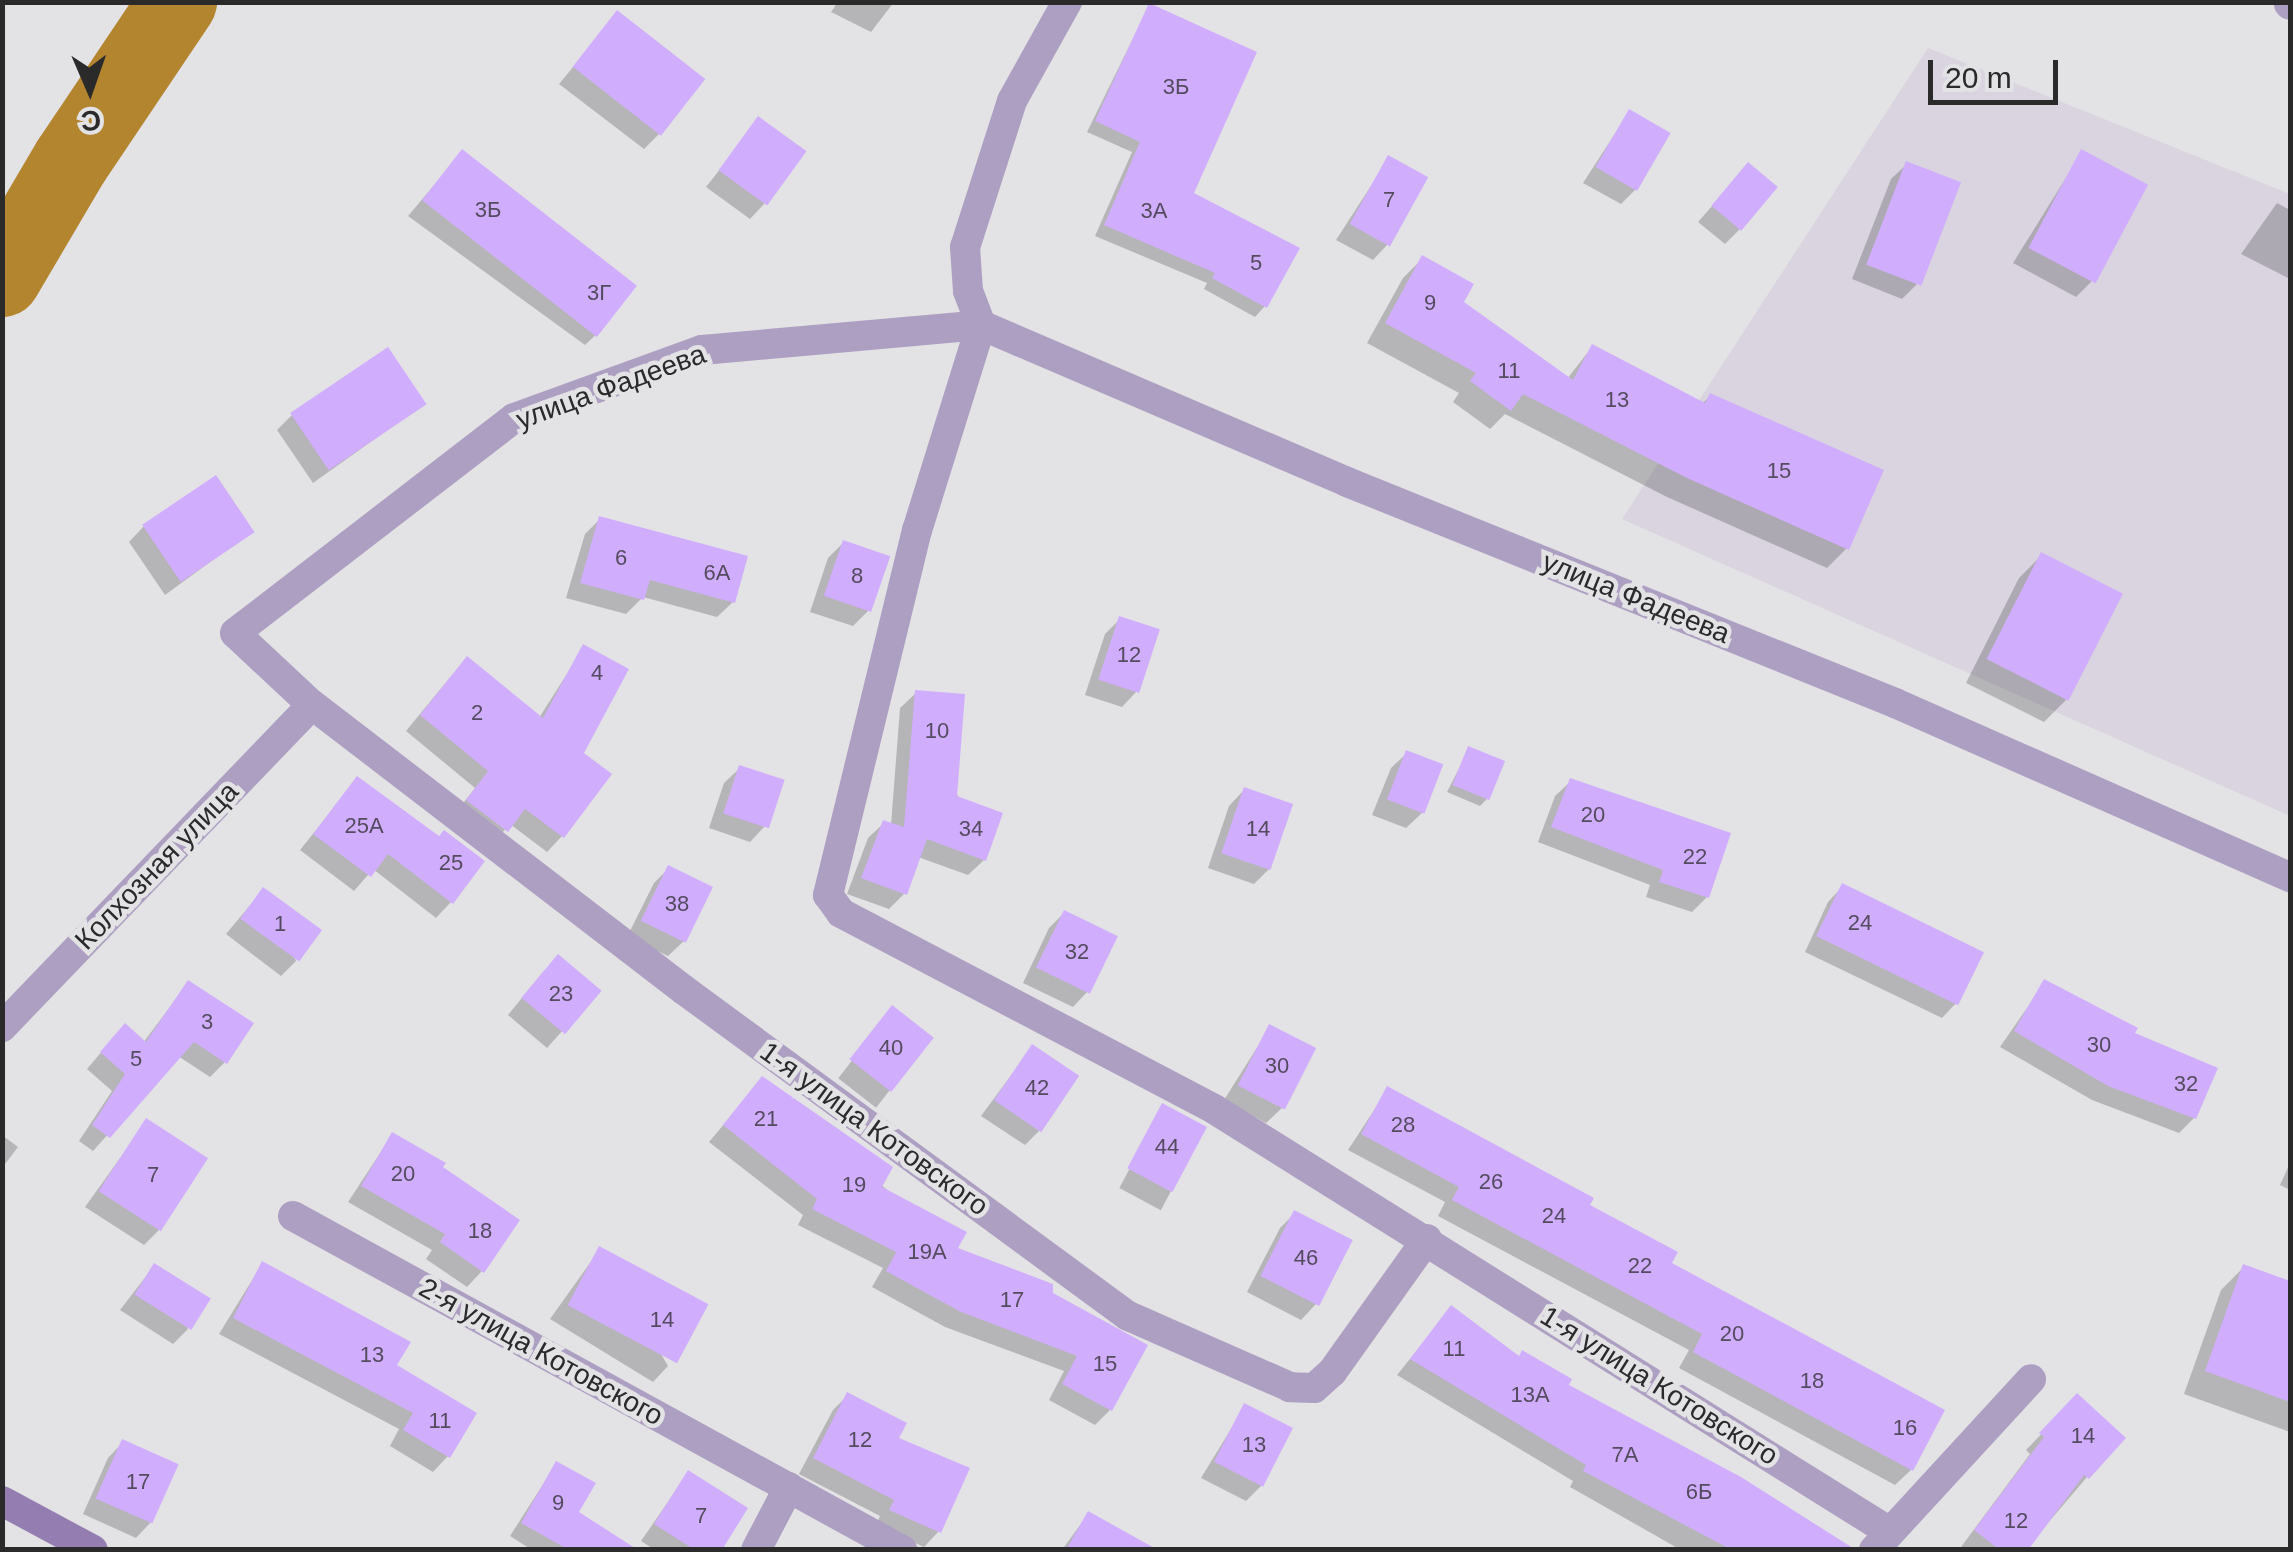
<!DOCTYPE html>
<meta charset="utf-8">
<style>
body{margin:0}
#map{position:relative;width:2293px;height:1552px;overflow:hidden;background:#e3e2e5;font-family:Helvetica,sans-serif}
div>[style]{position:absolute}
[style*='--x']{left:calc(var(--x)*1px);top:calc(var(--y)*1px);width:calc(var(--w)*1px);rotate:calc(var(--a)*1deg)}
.built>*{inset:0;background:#d9d4df}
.shadow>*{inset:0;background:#0003;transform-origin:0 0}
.river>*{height:78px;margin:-39px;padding:0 39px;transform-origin:39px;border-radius:39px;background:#b3852e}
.building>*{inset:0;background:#d1aefd;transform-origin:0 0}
.street>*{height:30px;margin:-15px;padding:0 15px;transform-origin:15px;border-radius:15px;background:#ad9fc2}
.secondary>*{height:30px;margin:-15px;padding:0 15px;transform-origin:15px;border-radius:15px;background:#947db0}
span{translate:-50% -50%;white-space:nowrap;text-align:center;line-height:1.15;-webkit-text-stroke:9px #e3e2e5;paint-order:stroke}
.number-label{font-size:22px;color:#544b60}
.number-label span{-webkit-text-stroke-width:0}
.street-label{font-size:28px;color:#2a2a2b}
.frame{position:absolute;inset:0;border:5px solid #2a2a2b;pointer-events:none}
.north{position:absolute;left:40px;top:40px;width:100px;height:100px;-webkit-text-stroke:8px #e3e2e5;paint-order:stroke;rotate:178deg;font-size:28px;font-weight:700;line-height:40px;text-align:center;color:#2a2a2b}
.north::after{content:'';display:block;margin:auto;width:35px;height:45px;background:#2a2a2b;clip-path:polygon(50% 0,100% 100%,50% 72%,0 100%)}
.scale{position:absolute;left:1928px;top:60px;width:130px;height:45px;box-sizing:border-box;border:5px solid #2a2a2b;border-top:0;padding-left:12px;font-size:30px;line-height:35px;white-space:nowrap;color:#2a2a2b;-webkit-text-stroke:8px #e3e2e5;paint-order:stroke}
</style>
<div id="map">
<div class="built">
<i style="clip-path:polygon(1928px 48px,2290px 194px,2290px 816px,1622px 519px)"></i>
</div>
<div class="shadow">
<i style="clip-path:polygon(838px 2px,894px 2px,871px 32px,831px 12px)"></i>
<i style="clip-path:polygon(1149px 6px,1190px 194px,1265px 306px,1255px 317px,1204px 289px,1207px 283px,1095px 236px,1132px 152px,1087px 132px)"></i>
<i style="clip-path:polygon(617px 14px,659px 134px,644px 149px,559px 84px)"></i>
<i style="clip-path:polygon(1629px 112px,1636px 189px,1621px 204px,1583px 183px)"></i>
<i style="clip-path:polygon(759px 120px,765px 203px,750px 219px,706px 187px)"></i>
<i style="clip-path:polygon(462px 152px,601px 330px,585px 345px,408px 216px)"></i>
<i style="clip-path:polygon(2082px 152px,2091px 282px,2076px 297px,2013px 263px)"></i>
<i style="clip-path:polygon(1389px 158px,1388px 244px,1373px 260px,1336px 240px)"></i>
<i style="clip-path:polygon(1907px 164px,1917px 284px,1902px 299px,1852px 279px,1891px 179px)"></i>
<i style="clip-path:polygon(1748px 165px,1740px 229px,1725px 244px,1698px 222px)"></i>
<i style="clip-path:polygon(2277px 203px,2290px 210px,2290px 279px,2241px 254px)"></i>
<i style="clip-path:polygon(1423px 258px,1461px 303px,1567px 379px,1592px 347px,1702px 404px,1710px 396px,1847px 548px,1827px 568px,1667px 497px,1505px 414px,1490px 429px,1453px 402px,1459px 393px,1367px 343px,1403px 278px)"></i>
<i style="clip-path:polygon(424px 404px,313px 483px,277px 430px,292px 415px)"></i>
<i style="clip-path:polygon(600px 519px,733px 602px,717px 617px,643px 597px,626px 614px,566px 598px,585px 534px)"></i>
<i style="clip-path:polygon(144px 526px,251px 532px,165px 595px,129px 542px)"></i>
<i style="clip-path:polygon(843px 543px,868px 611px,853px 626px,810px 612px,828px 558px)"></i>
<i style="clip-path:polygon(2042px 555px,2067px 699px,2044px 722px,1966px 683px,2019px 578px)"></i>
<i style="clip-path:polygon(1120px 619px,1137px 691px,1122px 707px,1085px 695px,1105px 634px)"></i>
<i style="clip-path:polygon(584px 647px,581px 754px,562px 836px,547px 852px,510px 824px,491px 845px,453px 816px,475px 788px,406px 731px,452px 675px,539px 718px)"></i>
<i style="clip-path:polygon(916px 693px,984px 860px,968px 875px,918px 857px,905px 893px,889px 909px,847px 894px,868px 838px,884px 823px,891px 825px,900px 708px)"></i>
<i style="clip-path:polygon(1469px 749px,1487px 799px,1480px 806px,1447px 792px)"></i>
<i style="clip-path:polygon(1407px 753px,1422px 813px,1406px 828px,1372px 815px,1391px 768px)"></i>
<i style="clip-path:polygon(740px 768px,765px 826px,750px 842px,709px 828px,724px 783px)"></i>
<i style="clip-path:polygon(357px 779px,451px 902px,436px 918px,373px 869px,354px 891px,300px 850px)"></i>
<i style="clip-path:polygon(1571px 781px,1707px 897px,1692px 912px,1646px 897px,1650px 885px,1538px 842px,1555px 796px)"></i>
<i style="clip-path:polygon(1244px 790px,1270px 868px,1254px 884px,1208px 868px,1229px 806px)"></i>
<i style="clip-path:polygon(669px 868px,684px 941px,668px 956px,627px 937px,654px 883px)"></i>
<i style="clip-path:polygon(1843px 886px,1957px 1002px,1942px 1018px,1805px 952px,1828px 902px)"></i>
<i style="clip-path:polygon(263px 890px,296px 961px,281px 976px,226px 934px)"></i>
<i style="clip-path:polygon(1064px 913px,1088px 991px,1073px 1007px,1023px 983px,1049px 928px)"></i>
<i style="clip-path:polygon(543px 972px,598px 991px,547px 1048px,508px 1015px)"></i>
<i style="clip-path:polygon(2045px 982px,2132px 1034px,2194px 1118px,2179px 1133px,2092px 1100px,2000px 1047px)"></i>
<i style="clip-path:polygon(188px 983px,225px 1062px,210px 1077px,178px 1056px,93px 1151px,79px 1141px,112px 1091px,87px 1069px,110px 1042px,143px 1043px)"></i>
<i style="left:893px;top:1008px;width:48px;height:89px;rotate:38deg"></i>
<i style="clip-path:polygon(1270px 1027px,1282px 1108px,1266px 1123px,1224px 1100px)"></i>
<i style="clip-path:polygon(1032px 1047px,1040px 1130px,1025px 1145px,981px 1116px)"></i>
<i style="clip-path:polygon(762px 1079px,955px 1250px,1050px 1294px,1110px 1410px,1095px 1425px,1049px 1400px,1064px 1371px,945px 1327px,872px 1287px,883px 1268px,798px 1225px,803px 1215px,709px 1142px)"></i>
<i style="clip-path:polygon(1388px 1089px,1586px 1206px,1669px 1264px,1911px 1470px,1895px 1485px,1679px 1368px,1689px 1350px,1438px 1216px,1445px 1202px,1348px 1150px)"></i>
<i style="left:1163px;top:1106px;width:47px;height:93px;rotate:28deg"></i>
<i style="clip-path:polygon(146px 1122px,159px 1230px,144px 1245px,85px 1207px)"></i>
<i style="clip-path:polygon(2px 1135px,18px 1147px,2px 1168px)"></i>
<i style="clip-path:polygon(392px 1135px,439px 1168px,482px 1271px,467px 1287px,426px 1259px,432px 1250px,348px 1202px)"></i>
<i style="clip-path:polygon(2290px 1163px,2290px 1190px,2280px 1185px)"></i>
<i style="clip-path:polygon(1295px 1213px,1316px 1304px,1301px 1320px,1247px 1292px,1280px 1228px)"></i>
<i style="clip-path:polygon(600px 1249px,668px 1366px,653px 1382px,550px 1319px)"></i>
<i style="clip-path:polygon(262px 1264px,394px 1366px,448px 1456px,433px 1472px,390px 1446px,399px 1429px,219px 1334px)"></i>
<i style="clip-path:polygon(154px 1266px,188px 1329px,173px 1344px,120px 1310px)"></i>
<i style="clip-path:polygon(2244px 1267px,2290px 1283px,2290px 1432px,2184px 1394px,2221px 1290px)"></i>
<i style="clip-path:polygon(1451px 1308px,1517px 1358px,1810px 1550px,1681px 1550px,1570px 1487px,1573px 1481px,1397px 1375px)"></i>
<i style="clip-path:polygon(848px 1395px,939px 1531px,924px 1547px,876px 1525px,880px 1516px,799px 1474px,833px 1410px)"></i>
<i style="clip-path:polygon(2077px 1397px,2087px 1477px,2025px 1550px,1961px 1547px,2030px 1454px,2026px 1450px)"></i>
<i style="clip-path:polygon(1245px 1406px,1261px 1486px,1246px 1501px,1201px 1478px)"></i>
<i style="clip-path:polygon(123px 1442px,151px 1522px,136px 1538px,83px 1514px,108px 1458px)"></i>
<i style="clip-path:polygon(556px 1464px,575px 1513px,627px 1550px,532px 1550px,510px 1536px)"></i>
<i style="clip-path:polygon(688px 1473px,719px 1550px,655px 1550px,641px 1541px)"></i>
<i style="clip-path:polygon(1088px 1514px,1150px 1550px,1062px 1550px)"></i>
</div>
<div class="river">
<i style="--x:2;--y:278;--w:136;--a:-59.5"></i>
<i style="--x:71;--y:161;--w:192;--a:-56.1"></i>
</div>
<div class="building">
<i style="clip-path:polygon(1149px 3px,1257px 52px,1194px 193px,1300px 248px,1267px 308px,1212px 278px,1215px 273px,1104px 225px,1140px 142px,1095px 121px)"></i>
<i style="left:617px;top:10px;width:112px;height:72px;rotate:38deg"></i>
<i style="left:1629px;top:109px;width:48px;height:67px;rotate:30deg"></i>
<i style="left:758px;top:116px;width:60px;height:67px;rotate:36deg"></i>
<i style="left:462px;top:149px;width:222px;height:65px;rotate:38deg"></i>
<i style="left:2081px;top:149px;width:76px;height:112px;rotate:28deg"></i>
<i style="left:1388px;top:155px;width:46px;height:79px;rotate:29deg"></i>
<i style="left:1906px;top:161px;width:59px;height:111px;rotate:21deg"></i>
<i style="left:1748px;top:162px;width:39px;height:57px;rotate:40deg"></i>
<i style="clip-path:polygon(1422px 255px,1474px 284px,1464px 302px,1573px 380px,1592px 344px,1705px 403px,1710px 393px,1884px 470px,1849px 550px,1687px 478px,1523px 394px,1511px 411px,1470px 381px,1476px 373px,1385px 323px)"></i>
<i style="left:388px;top:347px;width:69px;height:118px;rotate:56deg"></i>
<i style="left:216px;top:475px;width:69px;height:89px;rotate:56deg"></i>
<i style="clip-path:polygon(599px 516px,748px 556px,735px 603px,650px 580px,644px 600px,580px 583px)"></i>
<i style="left:843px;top:540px;width:50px;height:59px;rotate:19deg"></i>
<i style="left:2041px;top:552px;width:92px;height:120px;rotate:27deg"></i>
<i style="left:1119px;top:616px;width:43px;height:67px;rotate:18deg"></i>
<i style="clip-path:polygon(583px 644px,629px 669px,584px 753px,612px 774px,564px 838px,525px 809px,508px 832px,466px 800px,488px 771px,420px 715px,467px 656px,543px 718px)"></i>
<i style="clip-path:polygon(915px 690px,965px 694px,957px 796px,1003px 813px,986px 861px,927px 839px,907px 895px,861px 878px,883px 820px,904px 827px)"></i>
<i style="left:1468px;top:746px;width:40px;height:42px;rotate:22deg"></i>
<i style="left:1406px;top:750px;width:40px;height:53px;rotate:21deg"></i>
<i style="left:739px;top:765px;width:48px;height:51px;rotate:18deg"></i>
<i style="clip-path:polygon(357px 776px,439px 836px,444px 830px,485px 861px,453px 904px,388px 854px,371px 877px,313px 834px)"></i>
<i style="clip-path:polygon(1570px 778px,1731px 833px,1709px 898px,1659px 882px,1663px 870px,1551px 827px)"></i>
<i style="left:1244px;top:787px;width:52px;height:70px;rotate:19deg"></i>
<i style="left:668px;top:865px;width:50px;height:62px;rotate:26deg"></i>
<i style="left:1842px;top:883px;width:158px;height:59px;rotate:26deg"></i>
<i style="left:263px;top:887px;width:73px;height:39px;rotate:36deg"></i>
<i style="left:1064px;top:910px;width:60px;height:64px;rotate:26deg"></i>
<i style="left:558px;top:954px;width:57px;height:57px;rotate:40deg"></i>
<i style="clip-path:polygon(2044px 979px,2138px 1028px,2135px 1033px,2218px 1068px,2196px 1119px,2108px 1086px,2014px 1031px)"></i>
<i style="clip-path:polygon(188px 980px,254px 1023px,227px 1064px,194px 1042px,110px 1138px,92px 1125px,125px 1074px,100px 1052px,125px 1023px,146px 1042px)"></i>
<i style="left:892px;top:1005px;width:53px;height:69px;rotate:38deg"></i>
<i style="left:1269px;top:1024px;width:53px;height:69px;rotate:27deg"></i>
<i style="left:1032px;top:1044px;width:57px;height:68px;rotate:34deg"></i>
<i style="clip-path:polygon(762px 1076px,893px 1167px,882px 1187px,967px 1232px,958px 1248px,1053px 1284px,1053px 1293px,1148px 1345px,1112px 1411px,1062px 1384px,1077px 1356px,961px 1312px,886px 1271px,896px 1252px,812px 1209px,817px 1199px,723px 1125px)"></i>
<i style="clip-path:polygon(1387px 1086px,1594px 1198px,1590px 1205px,1678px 1252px,1672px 1263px,1945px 1410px,1913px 1471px,1693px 1352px,1702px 1334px,1452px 1200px,1459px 1187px,1361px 1134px)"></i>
<i style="left:1162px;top:1103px;width:51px;height:74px;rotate:28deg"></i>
<i style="left:146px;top:1118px;width:74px;height:87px;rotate:33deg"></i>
<i style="clip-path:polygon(392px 1132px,446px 1163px,443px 1167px,520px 1220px,484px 1273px,440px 1242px,445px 1234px,361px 1186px)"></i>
<i style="left:1294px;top:1210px;width:66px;height:74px;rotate:27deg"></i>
<i style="left:599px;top:1246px;width:124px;height:67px;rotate:28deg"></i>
<i style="clip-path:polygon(262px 1261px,411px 1342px,397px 1365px,477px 1413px,450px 1458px,403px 1430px,413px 1413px,233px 1318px)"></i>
<i style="left:154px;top:1263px;width:67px;height:37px;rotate:32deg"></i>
<i style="clip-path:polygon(2243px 1264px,2290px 1281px,2290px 1402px,2205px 1371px)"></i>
<i style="clip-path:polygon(1451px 1305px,1519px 1356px,1522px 1350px,1572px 1379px,1569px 1385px,1741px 1477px,1856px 1550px,1732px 1550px,1583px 1471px,1586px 1465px,1410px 1359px)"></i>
<i style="clip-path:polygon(847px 1392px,907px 1423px,899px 1438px,970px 1468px,941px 1533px,889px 1510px,894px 1500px,813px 1458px)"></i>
<i style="clip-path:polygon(2077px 1393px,2126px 1438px,2089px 1479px,2084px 1475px,2028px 1550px,2000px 1550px,1974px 1530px,2044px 1437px,2039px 1433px)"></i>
<i style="left:1244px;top:1403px;width:55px;height:66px;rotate:27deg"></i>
<i style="left:122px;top:1439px;width:62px;height:65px;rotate:24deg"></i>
<i style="clip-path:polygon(556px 1461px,596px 1483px,579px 1512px,638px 1550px,569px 1550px,521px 1523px)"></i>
<i style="clip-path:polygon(688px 1470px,748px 1508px,722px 1550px,695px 1550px,654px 1524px)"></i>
<i style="clip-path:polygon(1088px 1511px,1158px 1550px,1066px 1550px)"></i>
</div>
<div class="street">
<i style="--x:1067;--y:2;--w:113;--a:119.1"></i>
<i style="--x:1012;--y:101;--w:153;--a:107.8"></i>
<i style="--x:965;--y:247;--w:44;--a:86.1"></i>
<i style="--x:968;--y:291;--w:36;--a:69"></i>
<i style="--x:981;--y:325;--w:215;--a:107.3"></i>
<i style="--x:917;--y:530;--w:376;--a:103.7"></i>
<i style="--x:828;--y:895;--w:22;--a:54"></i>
<i style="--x:841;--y:913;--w:421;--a:27.7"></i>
<i style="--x:1214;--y:1109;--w:797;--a:32.04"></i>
<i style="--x:2289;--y:4;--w:1;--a:45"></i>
<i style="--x:2;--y:1027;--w:447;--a:-46.1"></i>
<i style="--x:293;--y:1216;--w:695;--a:28.74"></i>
<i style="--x:1427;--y:1239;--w:163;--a:125.5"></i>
<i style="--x:1332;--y:1372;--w:24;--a:138"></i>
<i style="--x:1314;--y:1388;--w:24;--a:-178"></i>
<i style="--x:1290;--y:1387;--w:177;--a:-156.3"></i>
<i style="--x:1128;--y:1316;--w:551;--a:-143.71"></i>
<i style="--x:684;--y:990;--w:469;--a:-142.5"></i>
<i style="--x:312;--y:705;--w:105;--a:-136.9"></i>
<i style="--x:235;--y:633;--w:352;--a:-37.6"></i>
<i style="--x:514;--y:418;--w:200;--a:-19.9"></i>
<i style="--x:702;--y:350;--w:280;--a:-5.1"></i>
<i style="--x:981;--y:325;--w:398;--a:23.2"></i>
<i style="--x:1347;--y:482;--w:591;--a:21.96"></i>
<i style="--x:1895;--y:703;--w:432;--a:23.8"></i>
<i style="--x:756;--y:1550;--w:71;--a:-62.4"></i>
<i style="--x:1874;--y:1550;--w:232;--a:-47.4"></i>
</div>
<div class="secondary">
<i style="--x:2;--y:1501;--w:103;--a:28.3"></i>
</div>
<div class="number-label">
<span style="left:1176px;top:87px">3Б</span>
<span style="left:1389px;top:200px">7</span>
<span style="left:488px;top:210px">3Б</span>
<span style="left:1154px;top:211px">3А</span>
<span style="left:1256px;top:263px">5</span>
<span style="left:599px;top:293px">3Г</span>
<span style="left:1430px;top:303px">9</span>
<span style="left:1509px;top:371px">11</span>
<span style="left:1617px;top:400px">13</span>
<span style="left:1779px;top:471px">15</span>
<span style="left:621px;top:558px">6</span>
<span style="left:717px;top:573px">6А</span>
<span style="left:857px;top:576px">8</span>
<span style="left:1129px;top:655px">12</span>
<span style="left:597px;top:673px">4</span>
<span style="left:477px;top:713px">2</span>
<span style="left:937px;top:731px">10</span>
<span style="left:1593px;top:815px">20</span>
<span style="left:364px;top:826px">25А</span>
<span style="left:971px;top:829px">34</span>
<span style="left:1258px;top:829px">14</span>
<span style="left:1695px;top:857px">22</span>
<span style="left:451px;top:863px">25</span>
<span style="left:677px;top:904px">38</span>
<span style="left:1860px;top:923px">24</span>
<span style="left:280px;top:924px">1</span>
<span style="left:1077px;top:952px">32</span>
<span style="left:561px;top:994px">23</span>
<span style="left:207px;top:1022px">3</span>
<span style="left:2099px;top:1045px">30</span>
<span style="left:891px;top:1048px">40</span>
<span style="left:136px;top:1059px">5</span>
<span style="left:1277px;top:1066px">30</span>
<span style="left:2186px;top:1084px">32</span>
<span style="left:1037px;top:1088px">42</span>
<span style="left:766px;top:1119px">21</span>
<span style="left:1403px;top:1125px">28</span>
<span style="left:1167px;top:1147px">44</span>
<span style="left:403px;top:1174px">20</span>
<span style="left:153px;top:1175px">7</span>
<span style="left:1491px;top:1182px">26</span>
<span style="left:854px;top:1185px">19</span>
<span style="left:1554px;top:1216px">24</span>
<span style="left:480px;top:1231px">18</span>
<span style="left:927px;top:1252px">19А</span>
<span style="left:1306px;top:1258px">46</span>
<span style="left:1640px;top:1266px">22</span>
<span style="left:1012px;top:1300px">17</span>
<span style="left:662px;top:1320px">14</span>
<span style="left:1732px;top:1334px">20</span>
<span style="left:1454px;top:1349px">11</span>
<span style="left:372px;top:1355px">13</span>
<span style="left:1105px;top:1364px">15</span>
<span style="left:1812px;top:1381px">18</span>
<span style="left:1530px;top:1395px">13А</span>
<span style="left:440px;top:1421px">11</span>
<span style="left:1905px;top:1428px">16</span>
<span style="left:2083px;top:1436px">14</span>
<span style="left:860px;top:1440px">12</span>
<span style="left:1254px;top:1445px">13</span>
<span style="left:1625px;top:1455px">7А</span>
<span style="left:138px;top:1482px">17</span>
<span style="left:1699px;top:1492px">6Б</span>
<span style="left:558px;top:1503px">9</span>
<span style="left:701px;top:1516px">7</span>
<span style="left:2016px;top:1521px">12</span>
</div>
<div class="street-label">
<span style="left:611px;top:387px;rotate:-20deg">улица Фадеева</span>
<span style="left:1636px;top:598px;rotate:22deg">улица Фадеева</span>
<span style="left:157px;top:866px;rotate:-46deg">Колхозная улица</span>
<span style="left:874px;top:1129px;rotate:36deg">1-я улица Котовского</span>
<span style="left:541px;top:1352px;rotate:29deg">2-я улица Котовского</span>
<span style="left:1659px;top:1386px;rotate:32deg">1-я улица Котовского</span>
</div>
<div class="frame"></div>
<div class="north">С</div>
<div class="scale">20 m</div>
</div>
